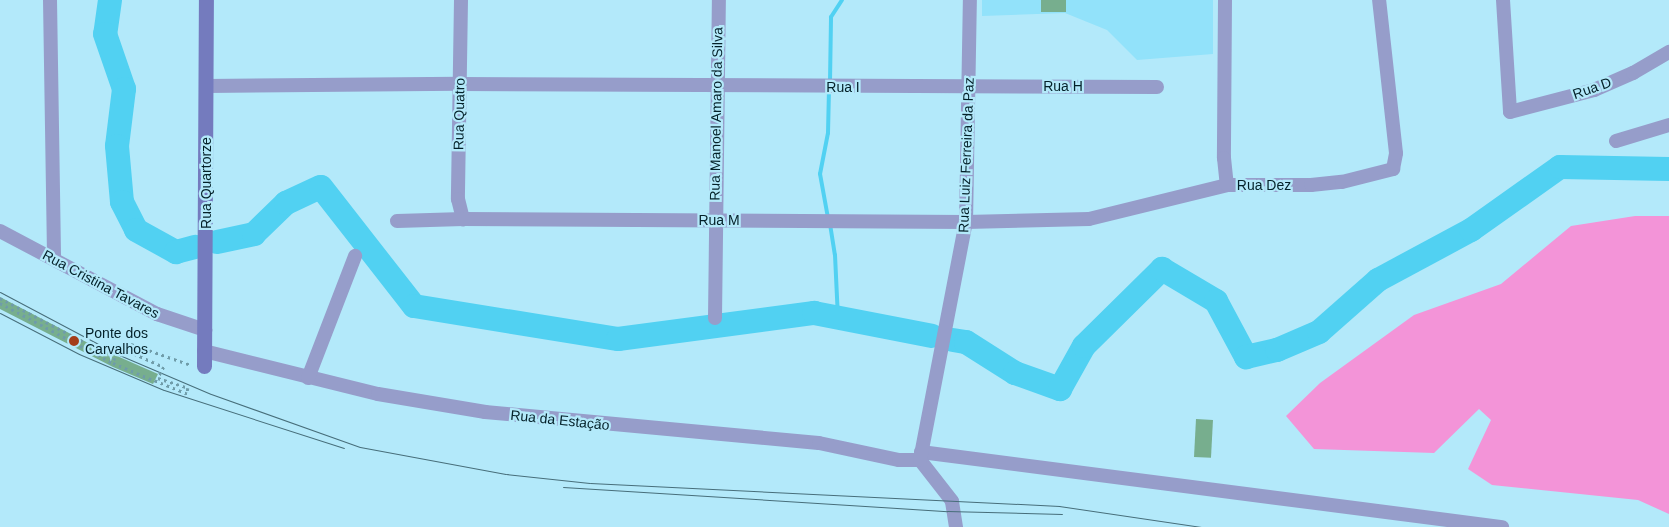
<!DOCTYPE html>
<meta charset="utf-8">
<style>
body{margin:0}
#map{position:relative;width:1669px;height:527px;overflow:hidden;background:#b3e9fa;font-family:Arial,sans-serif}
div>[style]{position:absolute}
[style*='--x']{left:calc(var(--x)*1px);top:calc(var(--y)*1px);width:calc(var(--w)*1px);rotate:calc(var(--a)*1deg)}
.built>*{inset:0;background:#92e2fa}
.green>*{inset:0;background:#f394d8}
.stream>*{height:4px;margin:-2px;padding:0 2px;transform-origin:2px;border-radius:2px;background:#51d1f2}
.river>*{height:24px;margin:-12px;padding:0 12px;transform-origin:12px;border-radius:12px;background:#51d1f2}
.building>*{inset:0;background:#77ae8e;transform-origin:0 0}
.path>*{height:2.5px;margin-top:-1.25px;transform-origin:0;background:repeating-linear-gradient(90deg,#6f9ca9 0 2.5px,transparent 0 6.5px)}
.street>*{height:14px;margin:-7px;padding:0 7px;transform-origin:7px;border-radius:7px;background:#969dca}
.secondary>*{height:15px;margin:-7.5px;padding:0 7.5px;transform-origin:7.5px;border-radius:7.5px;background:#747bbe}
.tram>*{height:1px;margin:-0.5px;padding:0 0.5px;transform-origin:0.5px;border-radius:0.5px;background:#476e7a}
.path-bridge>*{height:2.5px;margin-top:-1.25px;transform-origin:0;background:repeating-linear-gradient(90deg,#6f9ca9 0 2.5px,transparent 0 6.5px)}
.dots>*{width:14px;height:14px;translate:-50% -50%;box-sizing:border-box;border:2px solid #b3e9fa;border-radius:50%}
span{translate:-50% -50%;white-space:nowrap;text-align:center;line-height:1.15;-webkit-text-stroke:4.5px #b3e9fa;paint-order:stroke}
.street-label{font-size:14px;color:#042129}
.poi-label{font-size:14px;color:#042129}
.left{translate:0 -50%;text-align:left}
</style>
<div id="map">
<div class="built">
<i style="clip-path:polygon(982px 0,1213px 0,1213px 54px,1137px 60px,1107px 30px,1065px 13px,982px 16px)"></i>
</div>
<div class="green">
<i style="clip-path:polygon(1635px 216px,1669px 216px,1669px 514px,1638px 500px,1492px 485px,1468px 469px,1491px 420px,1479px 409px,1434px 453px,1314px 449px,1286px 416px,1320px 383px,1414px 315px,1501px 284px,1571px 226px)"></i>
</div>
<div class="stream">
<i style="--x:830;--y:82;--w:65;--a:-89.1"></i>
<i style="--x:831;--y:17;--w:20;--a:-57"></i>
<i style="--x:828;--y:218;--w:45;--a:-100.3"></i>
<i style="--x:820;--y:174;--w:42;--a:-79"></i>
<i style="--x:828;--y:133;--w:44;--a:-88.7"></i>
<i style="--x:830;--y:224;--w:31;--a:81"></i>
<i style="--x:835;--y:255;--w:63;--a:87.3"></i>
</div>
<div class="river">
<i style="--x:110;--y:0;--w:34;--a:98"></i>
<i style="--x:105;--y:34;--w:58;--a:70.9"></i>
<i style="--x:124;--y:89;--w:57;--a:97"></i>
<i style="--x:117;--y:146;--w:56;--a:84.9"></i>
<i style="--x:122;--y:202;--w:31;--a:63"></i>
<i style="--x:136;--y:230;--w:46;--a:28.8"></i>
<i style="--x:176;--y:252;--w:20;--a:-15"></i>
<i style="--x:217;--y:242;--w:38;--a:-12"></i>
<i style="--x:254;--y:234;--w:45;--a:-44.1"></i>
<i style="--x:286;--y:203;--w:38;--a:-25"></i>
<i style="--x:321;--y:187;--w:151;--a:52"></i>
<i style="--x:414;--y:306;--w:207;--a:9.2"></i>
<i style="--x:618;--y:339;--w:198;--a:-7.6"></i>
<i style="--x:814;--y:313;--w:120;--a:11"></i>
<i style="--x:953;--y:340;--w:13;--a:9"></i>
<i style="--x:966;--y:342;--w:58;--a:32.3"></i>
<i style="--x:1015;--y:373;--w:48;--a:19.6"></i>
<i style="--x:1060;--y:389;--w:49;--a:-60.8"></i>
<i style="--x:1084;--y:346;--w:110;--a:-44.6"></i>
<i style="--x:1162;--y:269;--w:63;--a:30.7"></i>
<i style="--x:1216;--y:301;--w:64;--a:61.8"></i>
<i style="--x:1246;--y:357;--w:32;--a:-13"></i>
<i style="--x:1277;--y:350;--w:46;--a:-23.2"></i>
<i style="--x:1319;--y:332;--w:79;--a:-41.4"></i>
<i style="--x:1378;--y:280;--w:106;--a:-28.3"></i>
<i style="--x:1471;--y:230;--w:109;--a:-35.3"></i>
<i style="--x:1560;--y:167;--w:109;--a:1.1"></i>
</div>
<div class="building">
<i style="left:1041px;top:0;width:25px;height:12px"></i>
<i style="clip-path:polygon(0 297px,92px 345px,158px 374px,153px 384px,113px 367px,0 309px)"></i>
<i style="left:1196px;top:419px;width:17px;height:38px;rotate:3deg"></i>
</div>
<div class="path">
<i style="--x:0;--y:298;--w:130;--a:27.6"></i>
<i style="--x:115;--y:358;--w:5;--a:112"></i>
<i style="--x:113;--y:363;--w:43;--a:23"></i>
<i style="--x:0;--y:303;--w:128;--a:28"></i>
<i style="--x:131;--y:344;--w:64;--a:19.3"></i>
</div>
<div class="street">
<i style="--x:50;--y:0;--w:259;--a:89.1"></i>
<i style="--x:461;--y:0;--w:199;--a:90.9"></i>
<i style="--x:458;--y:199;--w:21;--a:76"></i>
<i style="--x:463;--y:219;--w:503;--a:0.34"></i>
<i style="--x:966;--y:222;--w:123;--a:-1.4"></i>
<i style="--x:1089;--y:219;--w:142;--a:-13.8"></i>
<i style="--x:1227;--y:185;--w:84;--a:0"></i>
<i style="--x:1311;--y:185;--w:31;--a:-6"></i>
<i style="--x:1342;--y:182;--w:53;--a:-14.3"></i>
<i style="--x:1393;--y:169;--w:16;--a:-79"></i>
<i style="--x:1396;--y:153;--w:154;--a:-96.3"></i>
<i style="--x:1225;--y:0;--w:158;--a:90.4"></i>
<i style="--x:1224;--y:158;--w:27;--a:84"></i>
<i style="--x:1503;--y:0;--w:112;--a:86.4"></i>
<i style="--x:1510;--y:112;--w:87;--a:-14.7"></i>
<i style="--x:1594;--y:90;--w:43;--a:-23.6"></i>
<i style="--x:1633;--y:73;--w:42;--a:-30.3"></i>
<i style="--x:207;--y:86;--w:253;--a:-0.5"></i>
<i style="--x:460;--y:84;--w:697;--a:0.25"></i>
<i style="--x:1616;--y:141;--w:55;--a:-16.8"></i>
<i style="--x:397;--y:221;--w:66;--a:-1.7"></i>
<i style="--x:0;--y:231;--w:178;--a:27.9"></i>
<i style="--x:157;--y:314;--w:51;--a:18.4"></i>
<i style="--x:715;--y:318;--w:318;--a:-89.3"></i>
<i style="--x:204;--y:351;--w:179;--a:13.9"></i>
<i style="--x:378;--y:394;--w:109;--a:9.5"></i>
<i style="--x:485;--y:412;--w:335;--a:5.3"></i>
<i style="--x:819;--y:443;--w:82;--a:12"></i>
<i style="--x:899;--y:460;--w:21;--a:0"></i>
<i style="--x:308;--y:378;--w:131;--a:-68.9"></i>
<i style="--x:921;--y:452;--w:586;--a:7.36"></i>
<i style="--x:956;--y:527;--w:26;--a:-99"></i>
<i style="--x:952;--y:501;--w:52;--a:-128"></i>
<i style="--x:920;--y:460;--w:242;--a:-79.1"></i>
<i style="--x:966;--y:222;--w:222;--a:-89"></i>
</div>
<div class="secondary">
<i style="--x:204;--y:366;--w:366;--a:-89.7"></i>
</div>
<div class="tram">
<i style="--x:0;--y:292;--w:132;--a:27.9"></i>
<i style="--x:117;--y:354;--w:102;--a:23.1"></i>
<i style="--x:211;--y:394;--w:158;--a:19.6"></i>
<i style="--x:360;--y:447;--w:148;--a:10.5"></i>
<i style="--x:506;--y:474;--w:84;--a:6.1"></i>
<i style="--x:590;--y:483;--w:470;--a:2.8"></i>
<i style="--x:1059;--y:506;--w:145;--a:8.4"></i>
<i style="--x:0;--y:313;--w:89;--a:27.4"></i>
<i style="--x:79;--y:354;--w:92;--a:23"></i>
<i style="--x:164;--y:390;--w:189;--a:17.9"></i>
<i style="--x:563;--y:487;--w:385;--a:3.6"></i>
<i style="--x:947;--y:511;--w:115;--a:1.5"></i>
</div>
<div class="path-bridge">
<i style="--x:131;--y:344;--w:8;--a:113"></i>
<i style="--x:128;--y:351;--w:39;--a:24"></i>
<i style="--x:164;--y:367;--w:13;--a:119"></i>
<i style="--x:158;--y:378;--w:32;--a:18"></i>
<i style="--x:188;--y:388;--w:6;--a:99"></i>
<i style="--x:187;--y:394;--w:37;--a:-158"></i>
</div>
<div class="dots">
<i style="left:74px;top:341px;background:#a43d19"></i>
</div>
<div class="street-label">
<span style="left:1063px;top:86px">Rua H</span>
<span style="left:843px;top:87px">Rua I</span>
<span style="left:1592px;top:88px;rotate:-19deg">Rua D</span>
<span style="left:459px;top:114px;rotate:-89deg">Rua Quatro</span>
<span style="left:716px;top:114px;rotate:-89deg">Rua Manoel Amaro da Silva</span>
<span style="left:966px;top:155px;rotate:-88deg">Rua Luiz Ferreira da Paz</span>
<span style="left:206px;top:183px;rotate:-90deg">Rua Quartorze</span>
<span style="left:1264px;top:185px">Rua Dez</span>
<span style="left:719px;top:220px">Rua M</span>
<span style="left:101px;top:284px;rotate:28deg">Rua Cristina Tavares</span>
<span style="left:560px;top:420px;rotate:6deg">Rua da Estação</span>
</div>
<div class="poi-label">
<span class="left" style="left:85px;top:341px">Ponte dos<br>Carvalhos</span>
</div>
</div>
